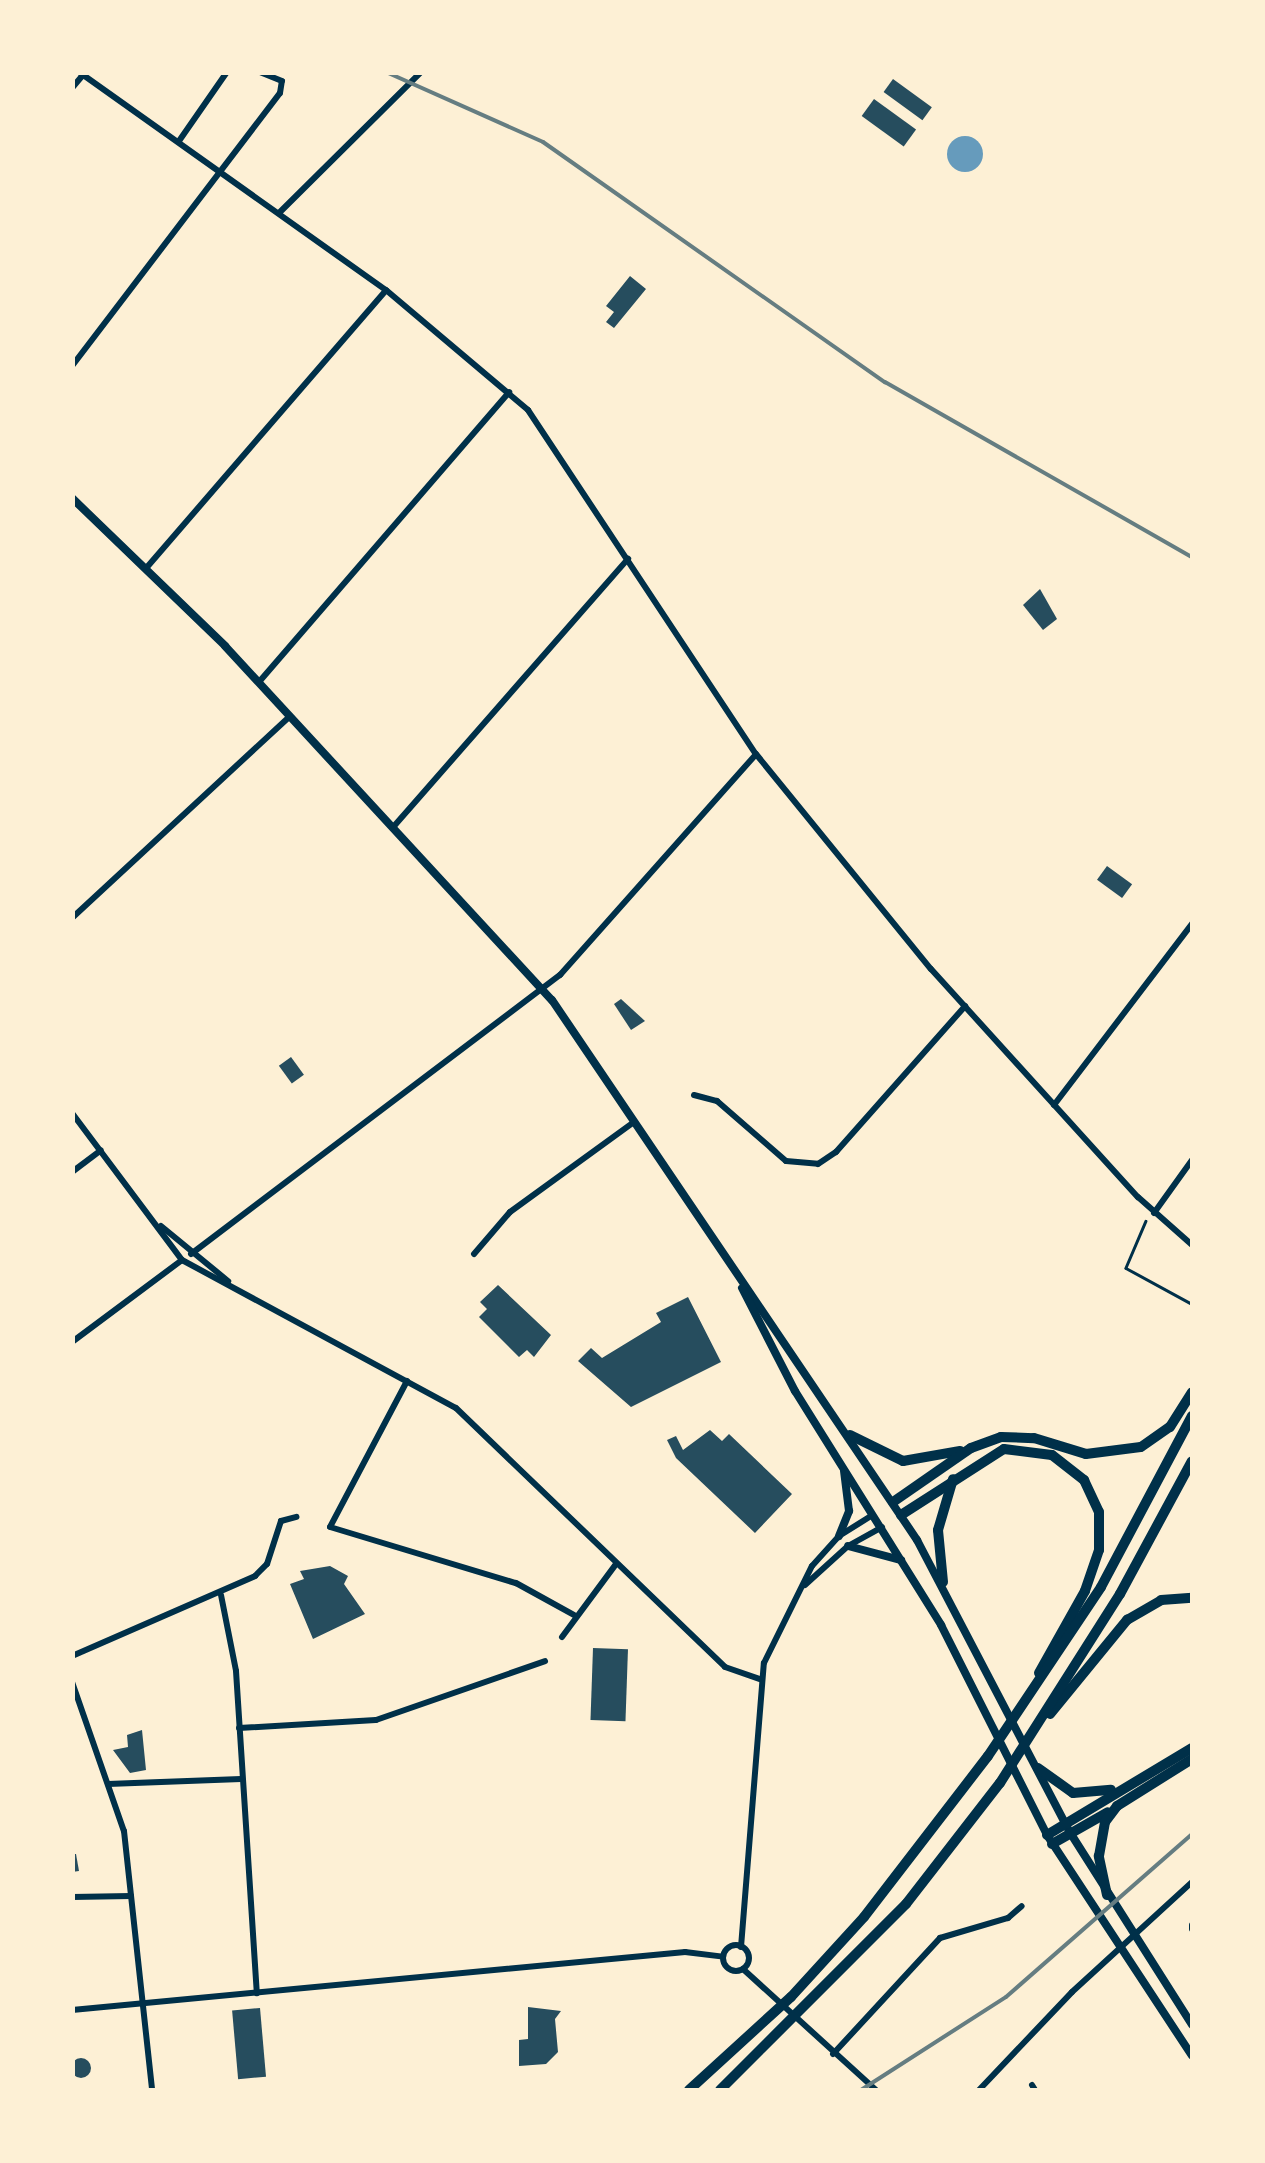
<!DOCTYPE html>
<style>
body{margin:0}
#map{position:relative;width:1265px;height:2163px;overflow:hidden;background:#fdf0d5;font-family:"Fira Sans",sans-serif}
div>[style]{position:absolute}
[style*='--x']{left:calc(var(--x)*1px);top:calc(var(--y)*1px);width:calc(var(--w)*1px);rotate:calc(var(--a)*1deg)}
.water>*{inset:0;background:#669bbc}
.round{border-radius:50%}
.building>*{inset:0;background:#264d5e;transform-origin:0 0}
.path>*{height:2.5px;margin:-1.25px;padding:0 1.25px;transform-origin:1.25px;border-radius:1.25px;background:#003049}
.minor>*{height:6px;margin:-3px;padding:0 3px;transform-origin:3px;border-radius:3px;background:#003049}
.minor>.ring{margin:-3px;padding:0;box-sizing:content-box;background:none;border:6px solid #003049;border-radius:50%}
.secondary>*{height:8px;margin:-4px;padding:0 4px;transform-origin:4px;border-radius:4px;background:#003049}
.motorway>*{height:10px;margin:-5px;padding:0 5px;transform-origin:5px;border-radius:5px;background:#003049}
.rail>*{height:4px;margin:-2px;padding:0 2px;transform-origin:2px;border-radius:2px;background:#657d81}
span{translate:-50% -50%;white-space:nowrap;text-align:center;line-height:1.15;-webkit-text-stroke:8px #fdf0d5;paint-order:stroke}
.frame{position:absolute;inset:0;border:75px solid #fdf0d5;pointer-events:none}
</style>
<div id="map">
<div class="water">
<i class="round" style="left:947px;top:136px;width:36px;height:36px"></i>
</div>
<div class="building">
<i style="left:893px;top:79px;width:48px;height:16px;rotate:36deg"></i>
<i style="left:874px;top:99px;width:52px;height:21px;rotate:36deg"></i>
<i style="clip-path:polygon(630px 276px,646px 289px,614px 328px,606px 322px,614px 312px,606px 306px)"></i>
<i style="clip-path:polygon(1040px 589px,1057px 619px,1043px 630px,1023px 605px)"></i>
<i style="left:1107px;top:866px;width:31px;height:17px;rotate:36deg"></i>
<i style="clip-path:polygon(621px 999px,645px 1021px,631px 1030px,614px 1004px)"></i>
<i style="left:291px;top:1057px;width:22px;height:15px;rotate:54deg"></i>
<i style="clip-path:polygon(498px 1285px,551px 1335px,534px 1357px,527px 1350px,519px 1357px,479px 1317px,487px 1309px,480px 1302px)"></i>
<i style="clip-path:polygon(688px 1297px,721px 1362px,631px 1407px,578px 1361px,591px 1348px,602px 1358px,661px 1322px,656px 1313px)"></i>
<i style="clip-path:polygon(710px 1430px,722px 1441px,729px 1434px,792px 1494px,755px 1533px,676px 1458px,667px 1440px,676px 1436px,683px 1450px)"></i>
<i style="clip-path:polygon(330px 1566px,348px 1576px,344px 1584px,365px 1614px,313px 1639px,290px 1584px,304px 1579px,300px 1571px)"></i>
<i style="left:593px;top:1648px;width:35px;height:72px;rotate:2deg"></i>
<i style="clip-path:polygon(142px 1730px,146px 1770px,130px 1773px,113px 1750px,128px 1747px,127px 1735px)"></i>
<i style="clip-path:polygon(72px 1854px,76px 1854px,79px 1871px,72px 1872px)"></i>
<i style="clip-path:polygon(528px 2007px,561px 2011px,555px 2019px,558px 2052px,546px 2064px,519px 2066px,519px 2040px,528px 2039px)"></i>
<i style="left:260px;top:2008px;width:69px;height:28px;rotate:85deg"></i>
<i class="round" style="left:71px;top:2058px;width:20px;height:20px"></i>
</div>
<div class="path">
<i style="--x:1146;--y:1221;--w:51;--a:113.1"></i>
<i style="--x:1126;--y:1268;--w:75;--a:28.6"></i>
</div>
<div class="minor">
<i style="--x:79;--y:72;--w:377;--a:35.4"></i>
<i style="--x:386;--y:290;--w:186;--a:40.2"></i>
<i style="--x:528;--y:410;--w:413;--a:56.5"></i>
<i style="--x:756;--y:754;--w:277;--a:50.9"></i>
<i style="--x:931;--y:969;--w:308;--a:47.8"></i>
<i style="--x:1138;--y:1197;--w:72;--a:41.6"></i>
<i style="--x:72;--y:88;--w:17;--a:-50"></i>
<i style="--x:179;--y:141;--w:84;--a:-55.2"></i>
<i style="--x:280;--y:212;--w:199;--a:-44.8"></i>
<i style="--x:72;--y:366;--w:343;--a:-52.7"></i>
<i style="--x:280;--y:93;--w:12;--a:-81"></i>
<i style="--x:282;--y:81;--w:24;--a:-158"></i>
<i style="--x:148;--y:566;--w:364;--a:-49.2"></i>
<i style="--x:259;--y:682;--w:383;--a:-49.2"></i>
<i style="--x:395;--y:825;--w:354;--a:-48.8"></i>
<i style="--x:72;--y:918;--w:297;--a:-42.8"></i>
<i style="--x:694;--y:1095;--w:24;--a:15"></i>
<i style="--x:717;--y:1101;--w:91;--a:41"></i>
<i style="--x:786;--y:1161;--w:32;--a:5"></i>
<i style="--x:818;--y:1164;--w:22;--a:-34"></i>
<i style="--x:836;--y:1152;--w:195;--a:-48.5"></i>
<i style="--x:1054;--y:1105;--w:228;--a:-52.7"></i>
<i style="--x:72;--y:1113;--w:184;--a:53.2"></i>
<i style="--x:182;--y:1260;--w:311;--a:28.4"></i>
<i style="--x:456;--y:1408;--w:373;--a:43.9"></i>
<i style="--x:725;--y:1667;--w:37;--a:19"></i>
<i style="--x:72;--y:1172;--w:36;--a:-37"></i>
<i style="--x:1154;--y:1213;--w:65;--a:-54.4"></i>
<i style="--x:161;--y:1226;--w:87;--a:39.4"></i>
<i style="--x:191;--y:1254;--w:463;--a:-37.1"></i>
<i style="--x:560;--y:975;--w:295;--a:-48.4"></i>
<i style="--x:474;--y:1254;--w:55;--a:-49.4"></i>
<i style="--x:510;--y:1212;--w:153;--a:-36"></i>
<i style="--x:72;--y:1342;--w:137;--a:-36.7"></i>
<i style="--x:407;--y:1381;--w:165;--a:117.8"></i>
<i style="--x:330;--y:1527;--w:194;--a:16.8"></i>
<i style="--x:516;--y:1583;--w:66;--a:28.9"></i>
<i style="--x:805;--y:1585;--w:58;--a:-42.2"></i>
<i style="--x:848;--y:1546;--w:39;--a:-29"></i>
<i style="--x:221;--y:1595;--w:77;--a:78.8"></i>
<i style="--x:236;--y:1671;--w:323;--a:86.3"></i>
<i style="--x:562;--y:1637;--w:91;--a:-53.5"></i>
<i style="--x:72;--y:1656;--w:200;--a:-23.6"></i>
<i style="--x:255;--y:1576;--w:17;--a:-45"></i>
<i style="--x:267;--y:1564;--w:45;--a:-72"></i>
<i style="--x:281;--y:1521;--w:16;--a:-15"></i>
<i style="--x:72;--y:1682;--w:158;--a:70.8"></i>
<i style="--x:124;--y:1831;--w:261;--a:83.8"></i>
<i style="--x:239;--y:1728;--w:137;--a:-3.3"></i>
<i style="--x:376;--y:1720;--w:179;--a:-19.2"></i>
<i style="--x:108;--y:1784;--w:133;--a:-2.2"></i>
<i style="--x:72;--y:1897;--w:59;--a:-1"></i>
<i style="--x:1192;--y:1925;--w:4;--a:90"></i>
<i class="ring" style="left:723px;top:1945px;width:20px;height:20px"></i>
<i style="--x:741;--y:1947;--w:285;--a:-85.4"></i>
<i style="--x:764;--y:1663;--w:108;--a:-63.7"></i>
<i style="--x:812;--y:1566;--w:40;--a:-48"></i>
<i style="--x:839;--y:1536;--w:40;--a:-32"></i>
<i style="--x:743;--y:1969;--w:180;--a:42.3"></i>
<i style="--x:72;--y:2010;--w:616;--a:-5.41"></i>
<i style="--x:685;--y:1952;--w:38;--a:7"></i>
<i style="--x:833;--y:2054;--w:158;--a:-47.3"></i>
<i style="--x:940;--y:1938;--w:71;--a:-16.4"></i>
<i style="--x:1008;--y:1918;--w:18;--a:-41"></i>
<i style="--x:1032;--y:2085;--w:6;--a:59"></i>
<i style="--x:979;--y:2090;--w:135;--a:-46.5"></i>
<i style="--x:1072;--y:1992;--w:163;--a:-42.5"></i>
</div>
<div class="secondary">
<i style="--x:72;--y:498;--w:213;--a:44"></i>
<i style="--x:225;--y:646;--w:482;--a:47.3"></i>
<i style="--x:552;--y:1000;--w:652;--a:55.94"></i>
<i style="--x:917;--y:1540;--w:332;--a:62.4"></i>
<i style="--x:1071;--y:1834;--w:226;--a:57.6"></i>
<i style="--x:742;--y:1288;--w:116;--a:62.8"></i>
<i style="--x:795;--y:1391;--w:276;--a:58"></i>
<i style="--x:941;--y:1625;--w:235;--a:63.2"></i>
<i style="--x:1047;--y:1835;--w:264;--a:56.7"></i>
<i style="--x:839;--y:1536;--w:27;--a:-68"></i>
<i style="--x:849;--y:1511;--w:40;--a:-97.1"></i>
<i style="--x:848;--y:1546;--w:55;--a:14.8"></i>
</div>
<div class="motorway">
<i style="--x:850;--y:1435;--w:59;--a:26.1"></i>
<i style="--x:903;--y:1461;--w:58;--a:-10"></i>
<i style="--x:893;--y:1502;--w:95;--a:-34.7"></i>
<i style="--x:971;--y:1448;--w:32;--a:-20"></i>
<i style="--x:1001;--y:1437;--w:33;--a:2"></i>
<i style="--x:1034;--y:1438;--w:54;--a:17.1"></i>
<i style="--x:1086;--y:1454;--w:55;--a:-7.3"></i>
<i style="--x:1141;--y:1447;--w:35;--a:-35"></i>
<i style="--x:1170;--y:1427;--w:41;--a:-57.8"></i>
<i style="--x:901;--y:1515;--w:122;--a:-32.7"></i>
<i style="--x:1004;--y:1449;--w:48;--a:7.1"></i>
<i style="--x:1052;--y:1455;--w:41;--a:38"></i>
<i style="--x:1084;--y:1480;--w:35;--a:65"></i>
<i style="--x:1099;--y:1512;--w:38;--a:90"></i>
<i style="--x:1099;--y:1550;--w:43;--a:108.9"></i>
<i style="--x:1085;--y:1591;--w:94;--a:119.3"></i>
<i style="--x:943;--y:1582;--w:52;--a:-95.5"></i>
<i style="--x:938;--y:1530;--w:53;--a:-73.6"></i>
<i style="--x:1050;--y:1714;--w:122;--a:-50.7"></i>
<i style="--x:1127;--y:1620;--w:39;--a:-30"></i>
<i style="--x:1161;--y:1600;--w:31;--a:-4"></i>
<i style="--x:1038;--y:1768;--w:43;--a:35.5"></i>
<i style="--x:1073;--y:1793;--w:38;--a:-5"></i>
<i style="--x:1047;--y:1835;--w:169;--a:-31"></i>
<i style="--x:1052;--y:1844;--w:64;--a:-29.7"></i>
<i style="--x:1107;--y:1895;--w:40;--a:-102"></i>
<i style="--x:1099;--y:1856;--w:35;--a:-80"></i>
<i style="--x:1105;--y:1822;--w:20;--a:-53"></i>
<i style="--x:1117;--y:1806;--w:89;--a:-32.1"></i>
<i style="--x:689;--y:2090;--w:138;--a:-42.4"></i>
<i style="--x:791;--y:1997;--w:108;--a:-47.6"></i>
<i style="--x:864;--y:1917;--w:203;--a:-52.4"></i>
<i style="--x:988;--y:1756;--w:203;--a:-56.2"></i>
<i style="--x:1101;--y:1587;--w:194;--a:-62"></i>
<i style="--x:720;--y:2090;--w:263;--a:-45"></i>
<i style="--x:906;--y:1904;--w:153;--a:-52.2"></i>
<i style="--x:1000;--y:1783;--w:224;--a:-57.6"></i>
<i style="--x:1120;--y:1594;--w:151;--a:-61.6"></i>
</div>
<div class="rail">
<i style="--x:386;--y:72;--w:172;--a:24"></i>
<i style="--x:543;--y:142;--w:418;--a:35.1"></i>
<i style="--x:885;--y:382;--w:353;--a:29.7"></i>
<i style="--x:861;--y:2090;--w:172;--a:-32.7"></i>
<i style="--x:1006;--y:1997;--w:247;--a:-41.2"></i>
</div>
<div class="frame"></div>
</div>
